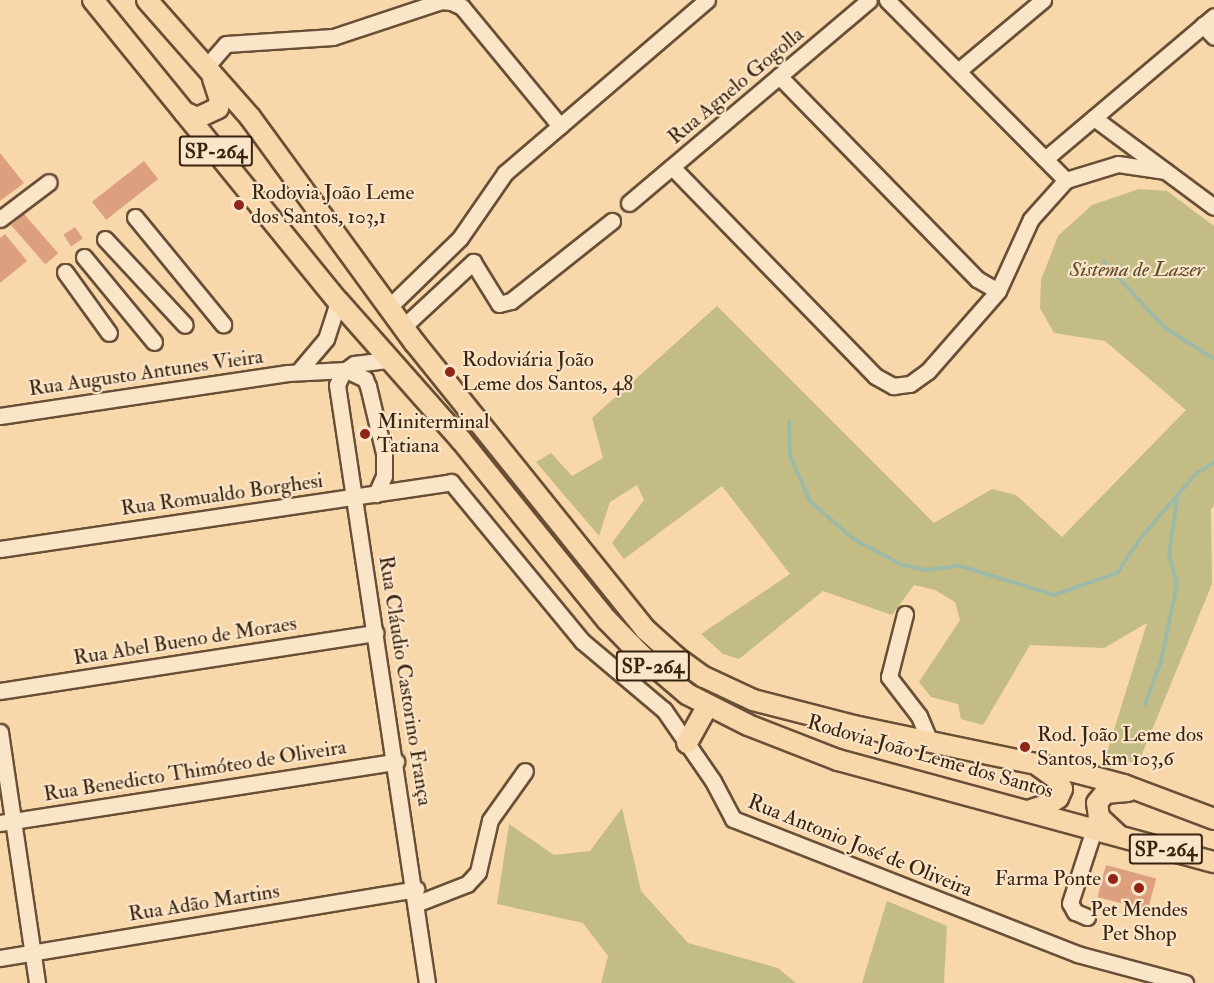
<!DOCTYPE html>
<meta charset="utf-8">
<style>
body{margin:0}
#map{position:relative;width:1214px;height:983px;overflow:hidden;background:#f8d7aa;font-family:"IM FELL Double Pica",serif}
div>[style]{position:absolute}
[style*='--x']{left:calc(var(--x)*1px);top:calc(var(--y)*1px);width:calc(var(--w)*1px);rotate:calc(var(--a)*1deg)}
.green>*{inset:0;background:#c3bd85}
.stream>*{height:4px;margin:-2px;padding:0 2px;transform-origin:2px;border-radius:2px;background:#9ebaa6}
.building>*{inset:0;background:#dda07f;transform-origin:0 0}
.roads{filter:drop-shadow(2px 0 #684f36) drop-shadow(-2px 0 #684f36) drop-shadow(0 2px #684f36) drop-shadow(0 -2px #684f36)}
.minor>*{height:15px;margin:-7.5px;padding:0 7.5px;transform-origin:7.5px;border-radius:7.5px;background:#fae5c8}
.major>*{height:20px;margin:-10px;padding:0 10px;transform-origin:10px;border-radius:10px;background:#f8d7aa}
.dots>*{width:16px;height:16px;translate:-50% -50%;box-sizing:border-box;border:3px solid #fae5c8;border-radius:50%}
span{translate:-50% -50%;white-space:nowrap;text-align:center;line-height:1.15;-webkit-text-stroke:4.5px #fae5c8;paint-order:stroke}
.shield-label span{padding:2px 4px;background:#fae5c8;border:2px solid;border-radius:4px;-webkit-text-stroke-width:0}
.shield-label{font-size:20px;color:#382210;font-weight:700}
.street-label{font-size:21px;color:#382210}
.poi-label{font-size:21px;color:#382210}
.left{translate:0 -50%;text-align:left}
.right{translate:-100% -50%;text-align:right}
.park-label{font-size:21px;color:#5b492d;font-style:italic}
</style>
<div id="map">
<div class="green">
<i style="clip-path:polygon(1139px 189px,1167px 191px,1214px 226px,1214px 506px,1211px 509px,1212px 584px,1138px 764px,1106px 756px,1147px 623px,1104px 648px,1030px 645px,983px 725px,961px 719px,958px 704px,931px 697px,919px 682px,960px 620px,955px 602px,935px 590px,914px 585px,892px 615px,823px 591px,739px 659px,723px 654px,701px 634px,790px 574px,722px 486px,624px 559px,612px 543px,644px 500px,637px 485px,610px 502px,599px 536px,536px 462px,551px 453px,572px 476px,603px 458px,592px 418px,717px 306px,934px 523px,992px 489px,1016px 495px,1062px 537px,1186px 410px,1105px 341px,1054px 333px,1040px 308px,1041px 280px,1058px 236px,1092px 205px)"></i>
<i style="clip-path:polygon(622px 808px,641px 891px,688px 943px,778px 968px,796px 983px,601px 983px,608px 956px,583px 923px,497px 904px,509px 824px,554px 855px,590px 851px)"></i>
<i style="clip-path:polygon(887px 901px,947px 926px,944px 983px,862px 983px)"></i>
</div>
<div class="stream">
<i style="--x:1103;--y:261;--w:90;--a:47.3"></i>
<i style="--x:1164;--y:327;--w:59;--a:32.6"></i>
<i style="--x:789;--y:421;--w:35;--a:88"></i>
<i style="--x:790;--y:456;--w:49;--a:66"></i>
<i style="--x:810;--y:501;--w:56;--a:41.4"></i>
<i style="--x:852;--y:538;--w:57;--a:28.4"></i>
<i style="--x:902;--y:565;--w:24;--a:12"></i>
<i style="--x:925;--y:570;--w:35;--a:-7"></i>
<i style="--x:960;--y:566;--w:98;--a:17.1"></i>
<i style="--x:1054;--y:595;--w:67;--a:-19.2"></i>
<i style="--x:1117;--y:573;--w:40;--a:-56"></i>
<i style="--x:1139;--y:540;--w:86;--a:-49.3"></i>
<i style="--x:1195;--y:475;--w:23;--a:-34"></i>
<i style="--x:1145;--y:705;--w:47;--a:-70"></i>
<i style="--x:1161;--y:661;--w:79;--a:-78.3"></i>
<i style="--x:1177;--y:584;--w:31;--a:-105"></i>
<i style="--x:1169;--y:554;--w:56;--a:-81.7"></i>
</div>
<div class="building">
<i style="clip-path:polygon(0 153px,24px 183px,0 201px)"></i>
<i style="left:144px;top:161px;width:23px;height:66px;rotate:52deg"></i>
<i style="left:24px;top:214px;width:52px;height:17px;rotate:49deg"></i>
<i style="left:75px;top:227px;width:14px;height:14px;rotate:56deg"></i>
<i style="clip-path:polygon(5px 234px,27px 261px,0 283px,0 238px)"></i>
<i style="left:1106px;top:865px;width:52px;height:33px;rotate:15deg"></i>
</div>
<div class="roads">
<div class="minor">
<i style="--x:887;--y:0;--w:254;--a:45.2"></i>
<i style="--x:1203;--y:25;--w:16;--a:47"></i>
<i style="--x:206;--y:67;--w:30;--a:-49"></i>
<i style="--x:226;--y:44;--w:107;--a:-3.7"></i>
<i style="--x:333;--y:37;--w:114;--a:-18.4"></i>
<i style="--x:441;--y:1;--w:10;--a:6"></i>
<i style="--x:451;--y:2;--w:12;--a:24"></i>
<i style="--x:462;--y:7;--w:154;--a:50.5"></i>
<i style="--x:958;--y:71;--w:111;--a:-39.9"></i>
<i style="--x:779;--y:76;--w:284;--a:45.7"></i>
<i style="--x:977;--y:279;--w:24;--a:30"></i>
<i style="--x:1094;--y:118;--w:149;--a:36.6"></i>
<i style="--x:1045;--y:159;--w:221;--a:-40.2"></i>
<i style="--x:672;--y:167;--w:291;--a:45.8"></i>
<i style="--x:875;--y:376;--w:21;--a:29"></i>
<i style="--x:893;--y:386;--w:17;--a:-7"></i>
<i style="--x:910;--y:384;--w:22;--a:-36"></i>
<i style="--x:928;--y:371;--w:106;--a:-48.8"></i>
<i style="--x:998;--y:291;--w:79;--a:-65.4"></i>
<i style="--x:1031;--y:219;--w:52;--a:-48.1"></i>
<i style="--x:1066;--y:180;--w:54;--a:-17.1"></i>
<i style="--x:1118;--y:164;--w:48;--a:8.5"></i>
<i style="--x:629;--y:203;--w:314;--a:-40.2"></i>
<i style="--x:135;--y:217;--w:139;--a:50.6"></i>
<i style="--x:0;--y:219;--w:61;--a:-37.1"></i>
<i style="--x:105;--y:239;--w:117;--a:47.1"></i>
<i style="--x:84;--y:257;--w:110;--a:50.5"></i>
<i style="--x:65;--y:272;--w:75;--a:54.2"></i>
<i style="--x:388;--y:308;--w:100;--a:-44.2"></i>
<i style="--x:460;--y:238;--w:79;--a:-55.3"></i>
<i style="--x:505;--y:173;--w:266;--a:-40.6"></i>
<i style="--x:403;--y:327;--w:96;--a:-42.9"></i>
<i style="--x:473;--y:262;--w:49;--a:58.2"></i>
<i style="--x:499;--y:304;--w:12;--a:-14"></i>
<i style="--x:511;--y:301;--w:129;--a:-38.4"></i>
<i style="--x:387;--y:360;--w:33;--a:173"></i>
<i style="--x:354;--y:364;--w:14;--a:144"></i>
<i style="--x:343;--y:372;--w:14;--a:115"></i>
<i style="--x:337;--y:385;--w:605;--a:81.44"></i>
<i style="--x:298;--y:372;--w:43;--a:-49.7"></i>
<i style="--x:326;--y:339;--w:40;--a:-72"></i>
<i style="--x:0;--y:416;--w:291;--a:-8.5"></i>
<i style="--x:288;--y:373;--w:58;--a:-3"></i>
<i style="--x:346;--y:370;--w:21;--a:25"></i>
<i style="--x:365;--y:379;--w:8;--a:67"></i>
<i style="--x:368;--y:386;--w:69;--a:76.6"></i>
<i style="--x:384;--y:453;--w:23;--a:90"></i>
<i style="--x:384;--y:476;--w:20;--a:114"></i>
<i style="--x:0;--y:549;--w:456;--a:-8.4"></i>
<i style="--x:451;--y:482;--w:206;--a:50.5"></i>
<i style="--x:582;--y:641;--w:107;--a:40.1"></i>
<i style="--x:664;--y:710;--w:86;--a:55.4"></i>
<i style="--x:713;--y:781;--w:43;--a:62.2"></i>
<i style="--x:733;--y:819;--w:370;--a:21.4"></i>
<i style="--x:1077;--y:954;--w:112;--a:15"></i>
<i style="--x:905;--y:614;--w:65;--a:104.3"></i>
<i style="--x:889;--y:677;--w:49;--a:52.4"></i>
<i style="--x:919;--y:716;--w:26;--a:67"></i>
<i style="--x:0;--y:691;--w:380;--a:-8.8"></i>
<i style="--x:0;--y:732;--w:254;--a:81.6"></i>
<i style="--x:0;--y:823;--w:401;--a:-8.8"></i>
<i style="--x:418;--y:903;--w:53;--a:-21.2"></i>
<i style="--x:467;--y:884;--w:16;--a:-47"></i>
<i style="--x:478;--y:872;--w:53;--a:-77"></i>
<i style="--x:490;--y:820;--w:60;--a:-54.5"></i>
<i style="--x:1087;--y:917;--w:13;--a:-157"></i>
<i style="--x:1075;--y:912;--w:10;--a:-119"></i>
<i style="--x:1070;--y:903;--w:78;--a:-72"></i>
<i style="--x:0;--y:958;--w:422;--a:-9.4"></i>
</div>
<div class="major">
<i style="--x:93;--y:0;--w:388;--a:50.9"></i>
<i style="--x:338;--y:301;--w:186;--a:48.5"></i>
<i style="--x:461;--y:440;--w:232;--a:51"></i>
<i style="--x:607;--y:620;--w:46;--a:45.9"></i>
<i style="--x:639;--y:653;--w:63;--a:40.5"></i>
<i style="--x:687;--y:694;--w:68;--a:26.9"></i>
<i style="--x:748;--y:725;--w:97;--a:21.3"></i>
<i style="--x:838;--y:760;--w:390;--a:15.2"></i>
<i style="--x:147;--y:0;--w:156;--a:48.6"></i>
<i style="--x:250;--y:117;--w:280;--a:53.9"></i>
<i style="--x:415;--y:343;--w:368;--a:51.2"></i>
<i style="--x:646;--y:630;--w:40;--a:42"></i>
<i style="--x:676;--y:657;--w:34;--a:36"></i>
<i style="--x:704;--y:677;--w:54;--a:25.1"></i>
<i style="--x:753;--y:700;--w:104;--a:14.4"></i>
<i style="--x:854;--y:726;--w:230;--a:11.8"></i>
<i style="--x:1079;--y:773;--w:47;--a:14.9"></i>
<i style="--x:1124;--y:785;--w:96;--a:20.7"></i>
<i style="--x:184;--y:112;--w:14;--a:25"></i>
<i style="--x:197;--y:118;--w:23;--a:-25"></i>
<i style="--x:218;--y:108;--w:8;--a:-76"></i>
<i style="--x:220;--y:100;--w:23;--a:-108"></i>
<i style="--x:687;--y:743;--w:43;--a:-61.1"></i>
<i style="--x:1028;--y:811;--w:20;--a:-18"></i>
<i style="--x:1047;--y:805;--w:13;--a:-32"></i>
<i style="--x:1058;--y:798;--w:10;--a:-66"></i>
<i style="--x:1062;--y:789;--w:10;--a:-114"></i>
<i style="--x:1058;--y:780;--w:24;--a:-144"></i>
<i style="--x:1117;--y:834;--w:25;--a:-137"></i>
<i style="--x:1099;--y:817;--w:14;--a:-98"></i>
<i style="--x:1097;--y:803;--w:13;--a:-51"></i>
<i style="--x:1105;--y:793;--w:23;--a:-5"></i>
</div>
</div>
<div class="dots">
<i style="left:239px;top:205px;background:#8f2418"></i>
<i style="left:450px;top:372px;background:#8f2418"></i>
<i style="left:365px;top:434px;background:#8f2418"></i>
<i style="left:1025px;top:747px;background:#8f2418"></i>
<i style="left:1113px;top:879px;background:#8f2418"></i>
<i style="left:1139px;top:888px;background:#8f2418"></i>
</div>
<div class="shield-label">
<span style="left:216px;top:151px">SP-264</span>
<span style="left:653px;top:666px">SP-264</span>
<span style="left:1166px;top:849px">SP-264</span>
</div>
<div class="street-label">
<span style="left:736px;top:86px;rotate:-40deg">Rua Agnelo Gogolla</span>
<span style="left:146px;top:373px;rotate:-8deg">Rua Augusto Antunes Vieira</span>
<span style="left:222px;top:495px;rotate:-8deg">Rua Romualdo Borghesi</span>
<span style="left:185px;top:641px;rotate:-9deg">Rua Abel Bueno de Moraes</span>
<span style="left:405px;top:681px;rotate:81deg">Rua Cláudio Castorino França</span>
<span style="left:930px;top:757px;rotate:16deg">Rodovia João Leme dos Santos</span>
<span style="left:195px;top:771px;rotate:-9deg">Rua Benedicto Thimóteo de Oliveira</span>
<span style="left:860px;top:846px;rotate:22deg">Rua Antonio José de Oliveira</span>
<span style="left:204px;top:903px;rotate:-9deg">Rua Adão Martins</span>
</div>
<div class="poi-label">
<span class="left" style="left:251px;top:205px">Rodovia João Leme<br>dos Santos, 103,1</span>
<span class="left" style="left:462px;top:372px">Rodoviária João<br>Leme dos Santos, 48</span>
<span class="left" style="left:377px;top:434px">Miniterminal<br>Tatiana</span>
<span class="left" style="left:1037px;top:747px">Rod. João Leme dos<br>Santos, km 103,6</span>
<span class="right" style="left:1101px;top:879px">Farma Ponte</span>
<span style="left:1139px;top:922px">Pet Mendes<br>Pet Shop</span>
</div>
<div class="park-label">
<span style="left:1137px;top:270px">Sistema de Lazer</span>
</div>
</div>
